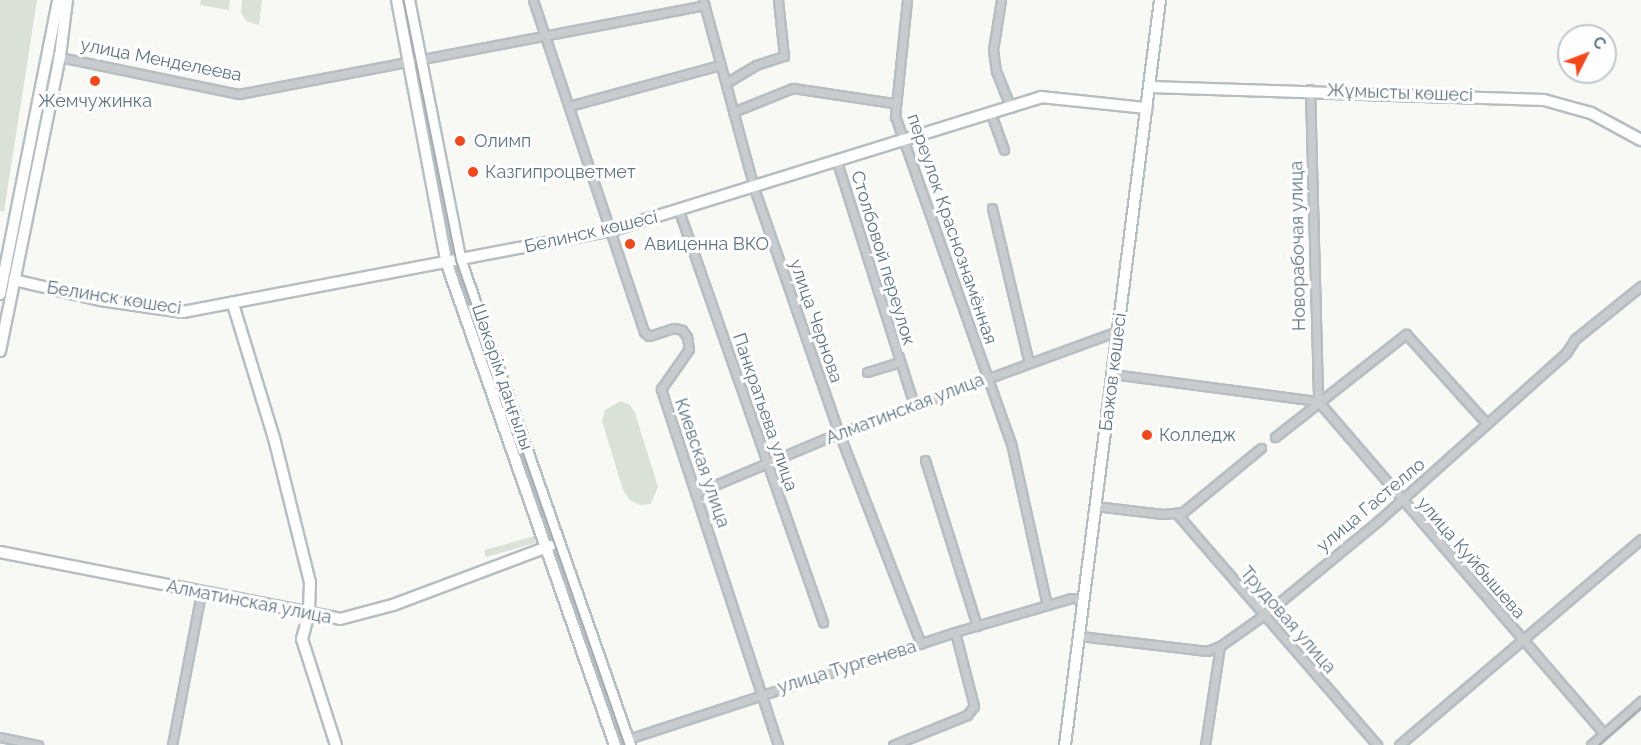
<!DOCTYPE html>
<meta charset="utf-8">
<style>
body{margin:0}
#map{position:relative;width:1641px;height:745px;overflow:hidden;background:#f8f8f5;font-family:Raleway,sans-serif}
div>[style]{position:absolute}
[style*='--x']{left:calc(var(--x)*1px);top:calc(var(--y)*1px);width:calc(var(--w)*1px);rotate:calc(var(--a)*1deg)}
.green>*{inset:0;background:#dae1d6;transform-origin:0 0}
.roads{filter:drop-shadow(2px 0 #b7bec2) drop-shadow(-2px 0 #b7bec2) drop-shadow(0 2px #b7bec2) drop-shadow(0 -2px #b7bec2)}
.street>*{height:7px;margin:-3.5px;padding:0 3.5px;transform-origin:3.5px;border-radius:3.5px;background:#c8cccf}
.secondary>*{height:10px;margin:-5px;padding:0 5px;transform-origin:5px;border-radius:5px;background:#fff}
.primary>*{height:10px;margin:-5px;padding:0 5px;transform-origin:5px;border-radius:5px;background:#fff}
.tram>*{height:1.5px;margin:-0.75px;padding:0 0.75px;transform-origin:0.75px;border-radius:0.75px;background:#a5adb3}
.dots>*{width:16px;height:16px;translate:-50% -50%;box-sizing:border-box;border:3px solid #fff;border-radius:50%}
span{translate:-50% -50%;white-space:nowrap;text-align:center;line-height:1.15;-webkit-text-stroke:6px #fff;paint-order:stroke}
.street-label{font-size:18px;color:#607583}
.poi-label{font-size:18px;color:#607583}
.left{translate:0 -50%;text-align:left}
.north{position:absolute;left:1557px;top:24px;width:60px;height:60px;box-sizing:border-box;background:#fff;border:2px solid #bfc8cd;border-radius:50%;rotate:48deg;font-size:16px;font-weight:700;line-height:24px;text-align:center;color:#607583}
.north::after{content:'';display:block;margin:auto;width:21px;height:27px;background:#f4471a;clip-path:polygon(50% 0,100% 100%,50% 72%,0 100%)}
</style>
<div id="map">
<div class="green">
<i style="clip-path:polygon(0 0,37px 0,4px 211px,0 211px)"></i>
<i style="clip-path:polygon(201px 0,230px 0,229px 10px,200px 5px)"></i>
<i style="clip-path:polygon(242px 0,262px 0,259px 25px,246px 21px,241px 12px)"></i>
<i style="clip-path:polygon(621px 401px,630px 405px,635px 413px,658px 487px,651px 504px,640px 505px,630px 500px,623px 490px,602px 421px,605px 410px)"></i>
<i style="left:534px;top:536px;width:7px;height:52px;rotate:74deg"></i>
</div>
<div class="roads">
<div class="street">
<i style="--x:533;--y:0;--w:350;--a:71.5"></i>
<i style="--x:644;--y:332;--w:6;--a:39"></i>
<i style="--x:649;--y:336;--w:26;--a:-18"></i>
<i style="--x:674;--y:328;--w:8;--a:14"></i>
<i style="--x:682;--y:330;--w:9;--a:54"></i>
<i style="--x:687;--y:337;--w:12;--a:81"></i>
<i style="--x:689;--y:349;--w:49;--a:125"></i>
<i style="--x:661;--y:389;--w:375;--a:71.8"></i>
<i style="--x:703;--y:0;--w:195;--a:74.8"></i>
<i style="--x:754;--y:188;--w:259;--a:70.9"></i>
<i style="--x:839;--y:433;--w:226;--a:68.8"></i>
<i style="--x:907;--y:0;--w:117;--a:95.9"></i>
<i style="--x:895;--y:116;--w:347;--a:70.5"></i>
<i style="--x:1011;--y:443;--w:166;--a:77.5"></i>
<i style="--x:1001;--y:0;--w:51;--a:99.1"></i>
<i style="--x:993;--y:50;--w:21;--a:82"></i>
<i style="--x:996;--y:71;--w:40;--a:68"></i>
<i style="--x:50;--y:55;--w:193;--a:11.7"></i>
<i style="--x:239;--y:94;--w:474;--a:-10.8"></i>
<i style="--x:726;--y:83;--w:35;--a:-31"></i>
<i style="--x:756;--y:65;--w:29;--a:-18"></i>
<i style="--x:784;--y:56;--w:56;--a:-96.1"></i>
<i style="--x:1310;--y:89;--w:312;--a:88.5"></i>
<i style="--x:569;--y:106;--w:156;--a:-15.2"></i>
<i style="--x:733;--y:112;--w:65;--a:-21.8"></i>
<i style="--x:793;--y:88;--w:101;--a:8.5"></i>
<i style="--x:991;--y:114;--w:38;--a:70"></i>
<i style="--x:837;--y:162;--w:255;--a:72.4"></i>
<i style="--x:992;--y:208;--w:159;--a:76.6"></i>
<i style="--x:679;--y:211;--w:436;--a:70.7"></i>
<i style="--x:867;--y:372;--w:34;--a:-17"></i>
<i style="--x:1112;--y:374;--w:208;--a:7.5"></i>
<i style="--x:1318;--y:401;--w:438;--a:49.3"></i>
<i style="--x:1275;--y:437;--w:167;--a:-38.2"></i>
<i style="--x:1406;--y:334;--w:121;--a:48"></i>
<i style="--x:925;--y:460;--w:174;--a:72.6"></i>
<i style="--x:696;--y:493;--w:155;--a:-22.8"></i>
<i style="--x:839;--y:433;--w:296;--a:-20.1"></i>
<i style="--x:1095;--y:506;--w:68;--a:6.7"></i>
<i style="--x:1163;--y:514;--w:20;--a:-6"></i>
<i style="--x:1183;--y:512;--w:101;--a:-39.4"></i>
<i style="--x:1177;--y:514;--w:306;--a:49.1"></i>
<i style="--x:1080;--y:636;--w:128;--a:6.7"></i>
<i style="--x:1207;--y:651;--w:14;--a:-21"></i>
<i style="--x:1220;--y:646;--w:54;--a:-35.2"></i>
<i style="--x:1264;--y:615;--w:148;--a:-39.5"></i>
<i style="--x:1378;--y:521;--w:252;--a:-41.8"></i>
<i style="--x:1566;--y:353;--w:17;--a:-57"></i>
<i style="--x:1575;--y:339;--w:85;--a:-38.8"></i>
<i style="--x:0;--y:737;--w:39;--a:12"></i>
<i style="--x:628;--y:739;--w:344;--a:-18.1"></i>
<i style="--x:955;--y:632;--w:121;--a:-16.3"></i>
<i style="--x:1071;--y:598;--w:12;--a:5"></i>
<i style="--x:172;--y:745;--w:155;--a:-79.2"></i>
<i style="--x:893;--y:745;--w:80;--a:-22.1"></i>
<i style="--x:967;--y:715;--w:11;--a:-52"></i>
<i style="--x:974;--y:706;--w:76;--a:-104.4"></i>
<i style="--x:1205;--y:745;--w:100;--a:-81.4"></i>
<i style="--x:1399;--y:745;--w:318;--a:-40.4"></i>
<i style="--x:1591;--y:745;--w:67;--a:-41.3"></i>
</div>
<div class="secondary">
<i style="--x:397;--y:0;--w:269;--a:79.3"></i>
<i style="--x:447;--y:264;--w:509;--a:70.75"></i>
<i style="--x:409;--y:0;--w:267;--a:78.8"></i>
<i style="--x:461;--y:262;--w:512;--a:70.72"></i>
<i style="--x:1150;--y:87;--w:394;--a:1.9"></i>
<i style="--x:1544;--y:100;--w:49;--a:15.5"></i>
<i style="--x:1591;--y:113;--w:57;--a:28.4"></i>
<i style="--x:14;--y:280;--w:88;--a:13.1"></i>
<i style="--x:100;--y:300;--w:84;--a:8.2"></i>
<i style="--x:183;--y:312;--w:434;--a:-10.8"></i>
<i style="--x:609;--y:231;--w:452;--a:-17.2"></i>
<i style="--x:1041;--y:97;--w:106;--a:6"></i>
<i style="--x:233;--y:304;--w:140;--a:73"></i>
<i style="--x:274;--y:438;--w:148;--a:76"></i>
<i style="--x:310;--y:582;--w:31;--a:92"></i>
<i style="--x:309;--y:613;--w:27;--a:105"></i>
<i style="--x:302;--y:639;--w:111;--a:72.2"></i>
<i style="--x:0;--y:552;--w:347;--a:11.1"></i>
<i style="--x:340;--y:619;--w:55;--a:-14.8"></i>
<i style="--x:393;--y:605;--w:168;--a:-20.6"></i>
</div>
<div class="primary">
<i style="--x:0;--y:294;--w:300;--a:-78.8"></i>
<i style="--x:0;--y:351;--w:301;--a:-78.5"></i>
<i style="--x:60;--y:56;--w:56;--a:-82.9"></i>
<i style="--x:1065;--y:745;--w:751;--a:-82.73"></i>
</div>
</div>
<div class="tram">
<i style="--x:404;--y:0;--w:267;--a:78.6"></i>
<i style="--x:457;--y:262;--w:511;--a:70.82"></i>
<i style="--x:1599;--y:745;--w:56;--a:-41.4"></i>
</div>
<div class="dots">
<i style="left:95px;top:81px;background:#f4471a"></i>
<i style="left:460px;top:141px;background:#f4471a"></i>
<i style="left:473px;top:172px;background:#f4471a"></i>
<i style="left:630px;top:244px;background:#f4471a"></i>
<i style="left:1147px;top:435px;background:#f4471a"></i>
</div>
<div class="street-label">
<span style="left:161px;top:60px;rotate:11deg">улица Менделеева</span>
<span style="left:1400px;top:93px;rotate:2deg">Жұмысты көшесі</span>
<span style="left:952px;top:229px;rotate:71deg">переулок Краснознамённая</span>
<span style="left:591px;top:232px;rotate:-13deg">Белинск көшесі</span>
<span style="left:1298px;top:246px;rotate:-91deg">Новорабочая улица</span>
<span style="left:883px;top:258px;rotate:73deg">Столбовой переулок</span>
<span style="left:114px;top:298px;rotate:9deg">Белинск көшесі</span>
<span style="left:816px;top:321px;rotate:71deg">улица Чернова</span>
<span style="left:1113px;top:372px;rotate:-83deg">Бажов көшесі</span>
<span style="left:502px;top:377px;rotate:71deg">Шәкәрім даңғылы</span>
<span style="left:905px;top:409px;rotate:-21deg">Алматинская улица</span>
<span style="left:765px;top:412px;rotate:71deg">Панкратьева улица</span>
<span style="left:702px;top:463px;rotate:71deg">Киевская улица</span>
<span style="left:1371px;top:505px;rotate:-40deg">улица Гастелло</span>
<span style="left:1471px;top:558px;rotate:49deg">улица Куйбышева</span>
<span style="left:249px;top:602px;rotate:11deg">Алматинская улица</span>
<span style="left:1288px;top:620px;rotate:49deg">Трудовая улица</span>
<span style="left:847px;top:667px;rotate:-17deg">улица Тургенева</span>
</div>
<div class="poi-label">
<span style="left:95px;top:101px">Жемчужинка</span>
<span class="left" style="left:474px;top:141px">Олимп</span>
<span class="left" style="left:485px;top:172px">Казгипроцветмет</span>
<span class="left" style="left:644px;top:244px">Авиценна ВКО</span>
<span class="left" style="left:1159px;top:435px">Колледж</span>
</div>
<div class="north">С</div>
</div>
